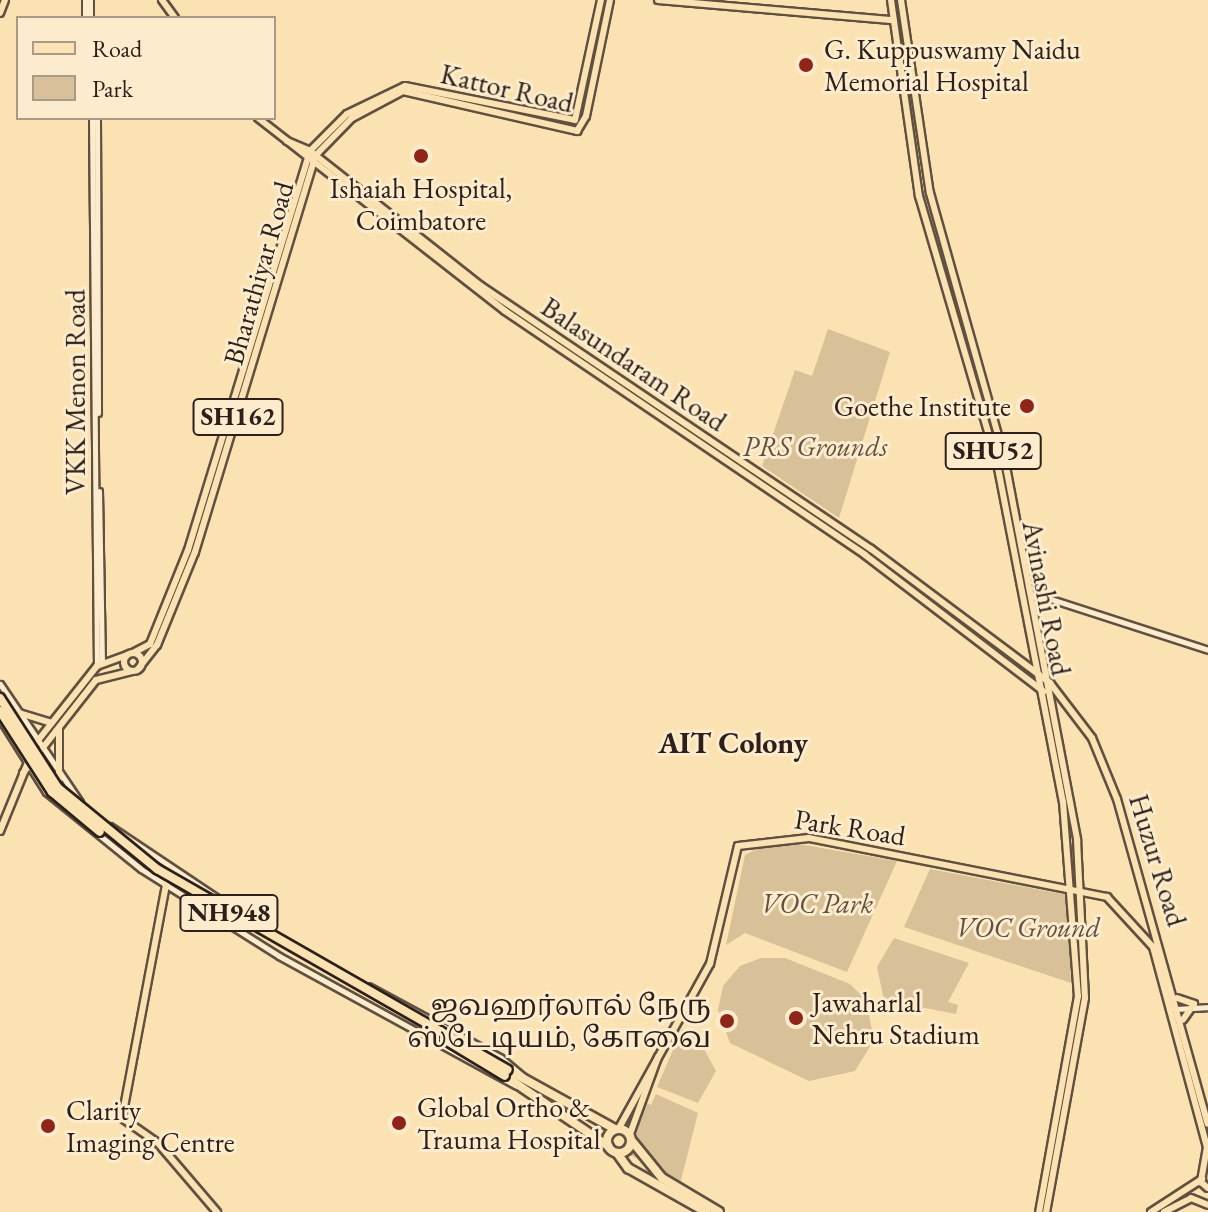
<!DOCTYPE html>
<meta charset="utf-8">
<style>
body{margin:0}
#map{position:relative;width:1208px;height:1212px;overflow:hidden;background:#fbe2b2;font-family:"EB Garamond","Noto Serif Tamil",serif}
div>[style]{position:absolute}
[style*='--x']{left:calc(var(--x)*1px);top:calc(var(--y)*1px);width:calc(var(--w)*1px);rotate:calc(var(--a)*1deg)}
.green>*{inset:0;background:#d8c198}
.roads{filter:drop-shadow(2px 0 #605040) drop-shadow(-2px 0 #605040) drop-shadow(0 2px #605040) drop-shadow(0 -2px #605040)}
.minor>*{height:5px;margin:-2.5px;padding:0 2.5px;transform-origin:2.5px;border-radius:2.5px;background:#fceccd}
.major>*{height:6px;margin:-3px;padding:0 3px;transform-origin:3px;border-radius:3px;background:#fbe2b2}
.major>.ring{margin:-3px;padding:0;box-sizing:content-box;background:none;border:6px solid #fbe2b2;border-radius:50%}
.highway>*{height:8px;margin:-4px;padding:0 4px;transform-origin:4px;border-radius:4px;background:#fbe2b2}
.highway>.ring{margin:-4px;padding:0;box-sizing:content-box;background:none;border:8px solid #fbe2b2;border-radius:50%}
.bridges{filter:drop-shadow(2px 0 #2d201a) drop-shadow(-2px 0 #2d201a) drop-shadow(0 2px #2d201a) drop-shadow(0 -2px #2d201a)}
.highway-bridge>*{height:8px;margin:-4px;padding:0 4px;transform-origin:4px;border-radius:4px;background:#fbe2b2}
.dots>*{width:22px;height:22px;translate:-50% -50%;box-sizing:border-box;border:4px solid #fceccd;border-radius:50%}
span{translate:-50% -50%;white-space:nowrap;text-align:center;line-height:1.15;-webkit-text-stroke:6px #fceccd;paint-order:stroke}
.shield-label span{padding:2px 6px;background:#fceccd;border:2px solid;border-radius:6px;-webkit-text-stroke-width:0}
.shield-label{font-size:26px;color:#2d201a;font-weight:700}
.poi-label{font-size:28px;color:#2d201a}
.left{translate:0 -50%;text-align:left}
.right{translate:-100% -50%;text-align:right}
.street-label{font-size:28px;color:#2d201a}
.park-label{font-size:28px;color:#605040;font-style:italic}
.neighbourhood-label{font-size:30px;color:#2d201a;font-weight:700}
.legend{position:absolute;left:16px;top:16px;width:260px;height:104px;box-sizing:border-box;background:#fceccd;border:2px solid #a99a85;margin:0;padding:10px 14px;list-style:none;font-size:24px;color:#2d201a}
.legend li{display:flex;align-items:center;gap:16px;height:40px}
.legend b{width:40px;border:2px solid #a99a85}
</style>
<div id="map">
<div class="green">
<i style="clip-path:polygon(828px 329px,890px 352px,839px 518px,762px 466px,795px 370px,812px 376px)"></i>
<i style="clip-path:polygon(775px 840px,897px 861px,847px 972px,745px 933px,726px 945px,745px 855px)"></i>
<i style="clip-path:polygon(930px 869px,1067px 895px,1071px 983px,904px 927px)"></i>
<i style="clip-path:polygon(894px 938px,969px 963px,948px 1002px,958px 1005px,956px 1014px,884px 1000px,877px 967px)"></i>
<i style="clip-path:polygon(761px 958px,785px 958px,850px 984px,866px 1000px,874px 1040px,855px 1071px,809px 1081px,730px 1043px,718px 1010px,723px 986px,740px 966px)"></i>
<i style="clip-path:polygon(682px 1029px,699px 1040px,716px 1071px,698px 1103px,657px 1087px)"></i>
<i style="clip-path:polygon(656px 1094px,698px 1113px,680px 1184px,627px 1153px,645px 1102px,651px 1105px)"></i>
</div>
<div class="roads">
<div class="minor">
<i style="--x:85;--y:18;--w:18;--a:-90"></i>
<i style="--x:90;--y:18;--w:18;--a:-90"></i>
<i style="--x:92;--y:118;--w:548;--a:89.48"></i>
<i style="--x:97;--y:118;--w:295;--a:89.8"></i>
<i style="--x:99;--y:491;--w:172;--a:89"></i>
<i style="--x:1035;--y:594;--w:182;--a:17.9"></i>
<i style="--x:0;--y:684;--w:143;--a:55.9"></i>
<i style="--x:0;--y:719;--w:86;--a:57.8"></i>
<i style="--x:46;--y:792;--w:122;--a:39"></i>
<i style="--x:141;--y:869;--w:163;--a:32.2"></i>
<i style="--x:279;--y:956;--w:270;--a:28.7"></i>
<i style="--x:110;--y:826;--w:142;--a:33.8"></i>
<i style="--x:368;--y:986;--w:151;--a:28.4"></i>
<i style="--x:501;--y:1058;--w:38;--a:40"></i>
<i style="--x:1174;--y:1009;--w:34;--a:-3"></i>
</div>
<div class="major">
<i style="--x:162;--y:0;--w:22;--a:54"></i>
<i style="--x:658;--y:0;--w:236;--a:4.9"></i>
<i style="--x:891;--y:0;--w:198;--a:81.9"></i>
<i style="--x:919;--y:196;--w:278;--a:73.7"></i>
<i style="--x:997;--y:463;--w:345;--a:79"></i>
<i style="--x:1063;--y:802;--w:195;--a:85.6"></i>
<i style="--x:1078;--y:996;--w:219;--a:100.2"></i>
<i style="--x:901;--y:0;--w:195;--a:81.5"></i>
<i style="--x:930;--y:193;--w:273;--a:74.3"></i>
<i style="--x:1004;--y:456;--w:391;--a:79.2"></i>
<i style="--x:1077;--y:840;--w:158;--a:87.1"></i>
<i style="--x:1085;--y:998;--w:218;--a:100.3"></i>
<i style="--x:0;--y:13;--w:14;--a:-69"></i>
<i style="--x:258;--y:118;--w:313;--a:38"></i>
<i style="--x:505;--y:311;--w:435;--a:34.1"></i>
<i style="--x:865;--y:555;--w:225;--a:37.4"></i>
<i style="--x:287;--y:141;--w:25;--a:23"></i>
<i style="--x:310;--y:151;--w:218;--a:38.3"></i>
<i style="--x:481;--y:286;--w:470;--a:34"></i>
<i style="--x:871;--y:549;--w:224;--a:36.8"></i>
<i style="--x:1050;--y:683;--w:69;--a:52.6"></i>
<i style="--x:1092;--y:738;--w:66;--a:67.7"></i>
<i style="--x:1117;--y:799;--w:337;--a:74.4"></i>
<i style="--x:133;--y:653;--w:19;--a:-28"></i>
<i style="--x:150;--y:644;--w:101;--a:-68"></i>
<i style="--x:188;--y:550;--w:417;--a:-73"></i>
<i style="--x:310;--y:151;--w:52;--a:-45"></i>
<i style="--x:347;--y:114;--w:64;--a:-25.8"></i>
<i style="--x:405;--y:86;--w:173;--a:11.3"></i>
<i style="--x:575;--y:120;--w:123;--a:-77.8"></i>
<i class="ring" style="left:124px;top:653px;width:12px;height:12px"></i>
<i style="--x:138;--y:669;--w:31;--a:-52"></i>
<i style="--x:157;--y:645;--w:100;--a:-67.8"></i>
<i style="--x:195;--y:552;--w:414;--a:-73.1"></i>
<i style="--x:315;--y:156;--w:53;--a:-45.8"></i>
<i style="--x:352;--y:118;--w:58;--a:-27.9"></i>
<i style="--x:403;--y:91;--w:179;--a:12.9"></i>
<i style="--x:577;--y:131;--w:17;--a:-59"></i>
<i style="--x:586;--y:116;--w:118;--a:-78.3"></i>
<i style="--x:16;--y:712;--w:37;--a:17"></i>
<i style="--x:59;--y:728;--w:51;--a:90"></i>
<i style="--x:23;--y:773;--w:118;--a:-51.9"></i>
<i style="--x:96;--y:680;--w:37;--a:-14"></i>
<i style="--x:0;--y:831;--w:95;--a:-67.8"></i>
<i style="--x:36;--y:743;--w:98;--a:-51.6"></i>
<i style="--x:97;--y:666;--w:32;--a:-20"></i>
<i style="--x:169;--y:869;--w:253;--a:100.7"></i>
<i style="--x:122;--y:1118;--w:44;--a:34.8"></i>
<i style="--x:158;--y:1143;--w:91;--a:49.5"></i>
<i style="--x:1177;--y:998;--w:18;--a:19"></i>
<i style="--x:1194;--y:1004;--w:19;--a:125"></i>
<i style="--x:619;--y:1128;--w:188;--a:-61"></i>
<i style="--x:710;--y:964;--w:121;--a:-76.7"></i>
<i style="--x:738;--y:846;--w:71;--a:-6.4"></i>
<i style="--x:809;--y:838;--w:304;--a:11.2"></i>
<i style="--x:1107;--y:897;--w:68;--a:47.4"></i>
<i style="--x:1153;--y:947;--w:207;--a:74.9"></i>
<i style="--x:1207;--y:1147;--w:36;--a:100"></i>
<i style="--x:1201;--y:1182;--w:9;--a:41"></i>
<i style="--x:630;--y:1134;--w:82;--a:-70"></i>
<i style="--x:1151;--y:1212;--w:61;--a:-32.9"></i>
<i style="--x:1164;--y:1212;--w:30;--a:-27"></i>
<i style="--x:1191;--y:1198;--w:18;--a:22"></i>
</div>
<div class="highway">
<i style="--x:508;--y:1070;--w:122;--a:28.9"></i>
<i style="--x:505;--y:1076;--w:125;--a:34.2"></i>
<i class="ring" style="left:607px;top:1129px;width:16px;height:16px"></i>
<i style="--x:632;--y:1141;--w:48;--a:51"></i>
<i style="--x:662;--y:1178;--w:66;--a:30.8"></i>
<i style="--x:617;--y:1153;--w:19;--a:54"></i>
<i style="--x:628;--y:1168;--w:90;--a:29.4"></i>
</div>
</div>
<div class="bridges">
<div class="highway-bridge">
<i style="--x:0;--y:698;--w:107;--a:57.2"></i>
<i style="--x:58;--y:788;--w:128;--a:39.3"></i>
<i style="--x:157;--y:869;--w:404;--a:29.8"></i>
<i style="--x:0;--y:711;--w:96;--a:57.3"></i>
<i style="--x:52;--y:792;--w:62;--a:39.8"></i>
<i style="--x:444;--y:1039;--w:71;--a:31.2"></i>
</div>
</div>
<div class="dots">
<i style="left:806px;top:65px;background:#8f2418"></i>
<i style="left:421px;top:156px;background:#8f2418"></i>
<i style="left:1027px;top:406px;background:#8f2418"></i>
<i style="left:796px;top:1018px;background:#8f2418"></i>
<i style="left:727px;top:1021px;background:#8f2418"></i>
<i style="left:399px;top:1123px;background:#8f2418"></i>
<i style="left:48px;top:1126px;background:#8f2418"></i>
</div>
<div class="shield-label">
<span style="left:238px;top:417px">SH162</span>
<span style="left:993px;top:451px">SHU52</span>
<span style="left:229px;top:913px">NH948</span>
</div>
<div class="poi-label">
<span class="left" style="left:824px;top:65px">G. Kuppuswamy Naidu<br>Memorial Hospital</span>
<span style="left:421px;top:204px">Ishaiah Hospital,<br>Coimbatore</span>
<span class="right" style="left:1011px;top:406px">Goethe Institute</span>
<span class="left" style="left:812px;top:1018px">Jawaharlal<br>Nehru Stadium</span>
<span class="right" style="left:711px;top:1021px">ஜவஹர்லால் நேரு<br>ஸ்டேடியம், கோவை</span>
<span class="left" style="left:417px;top:1123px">Global Ortho &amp;<br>Trauma Hospital</span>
<span class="left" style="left:66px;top:1126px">Clarity<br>Imaging Centre</span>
</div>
<div class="street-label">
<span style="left:507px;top:88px;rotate:13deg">Kattor Road</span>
<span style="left:258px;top:273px;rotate:-74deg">Bharathiyar Road</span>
<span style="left:634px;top:364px;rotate:34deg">Balasundaram Road</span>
<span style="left:75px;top:392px;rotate:-90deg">VKK Menon Road</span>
<span style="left:1047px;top:598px;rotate:79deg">Avinashi Road</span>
<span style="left:850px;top:827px;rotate:9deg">Park Road</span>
<span style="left:1158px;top:860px;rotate:73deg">Huzur Road</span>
</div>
<div class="park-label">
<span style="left:815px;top:446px">PRS Grounds</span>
<span style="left:817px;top:903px">VOC Park</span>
<span style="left:1028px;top:927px">VOC Ground</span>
</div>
<div class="neighbourhood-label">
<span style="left:733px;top:743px">AIT Colony</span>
</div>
<ul class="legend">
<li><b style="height:10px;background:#fbe2b2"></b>Road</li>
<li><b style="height:22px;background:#d8c198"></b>Park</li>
</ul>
</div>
